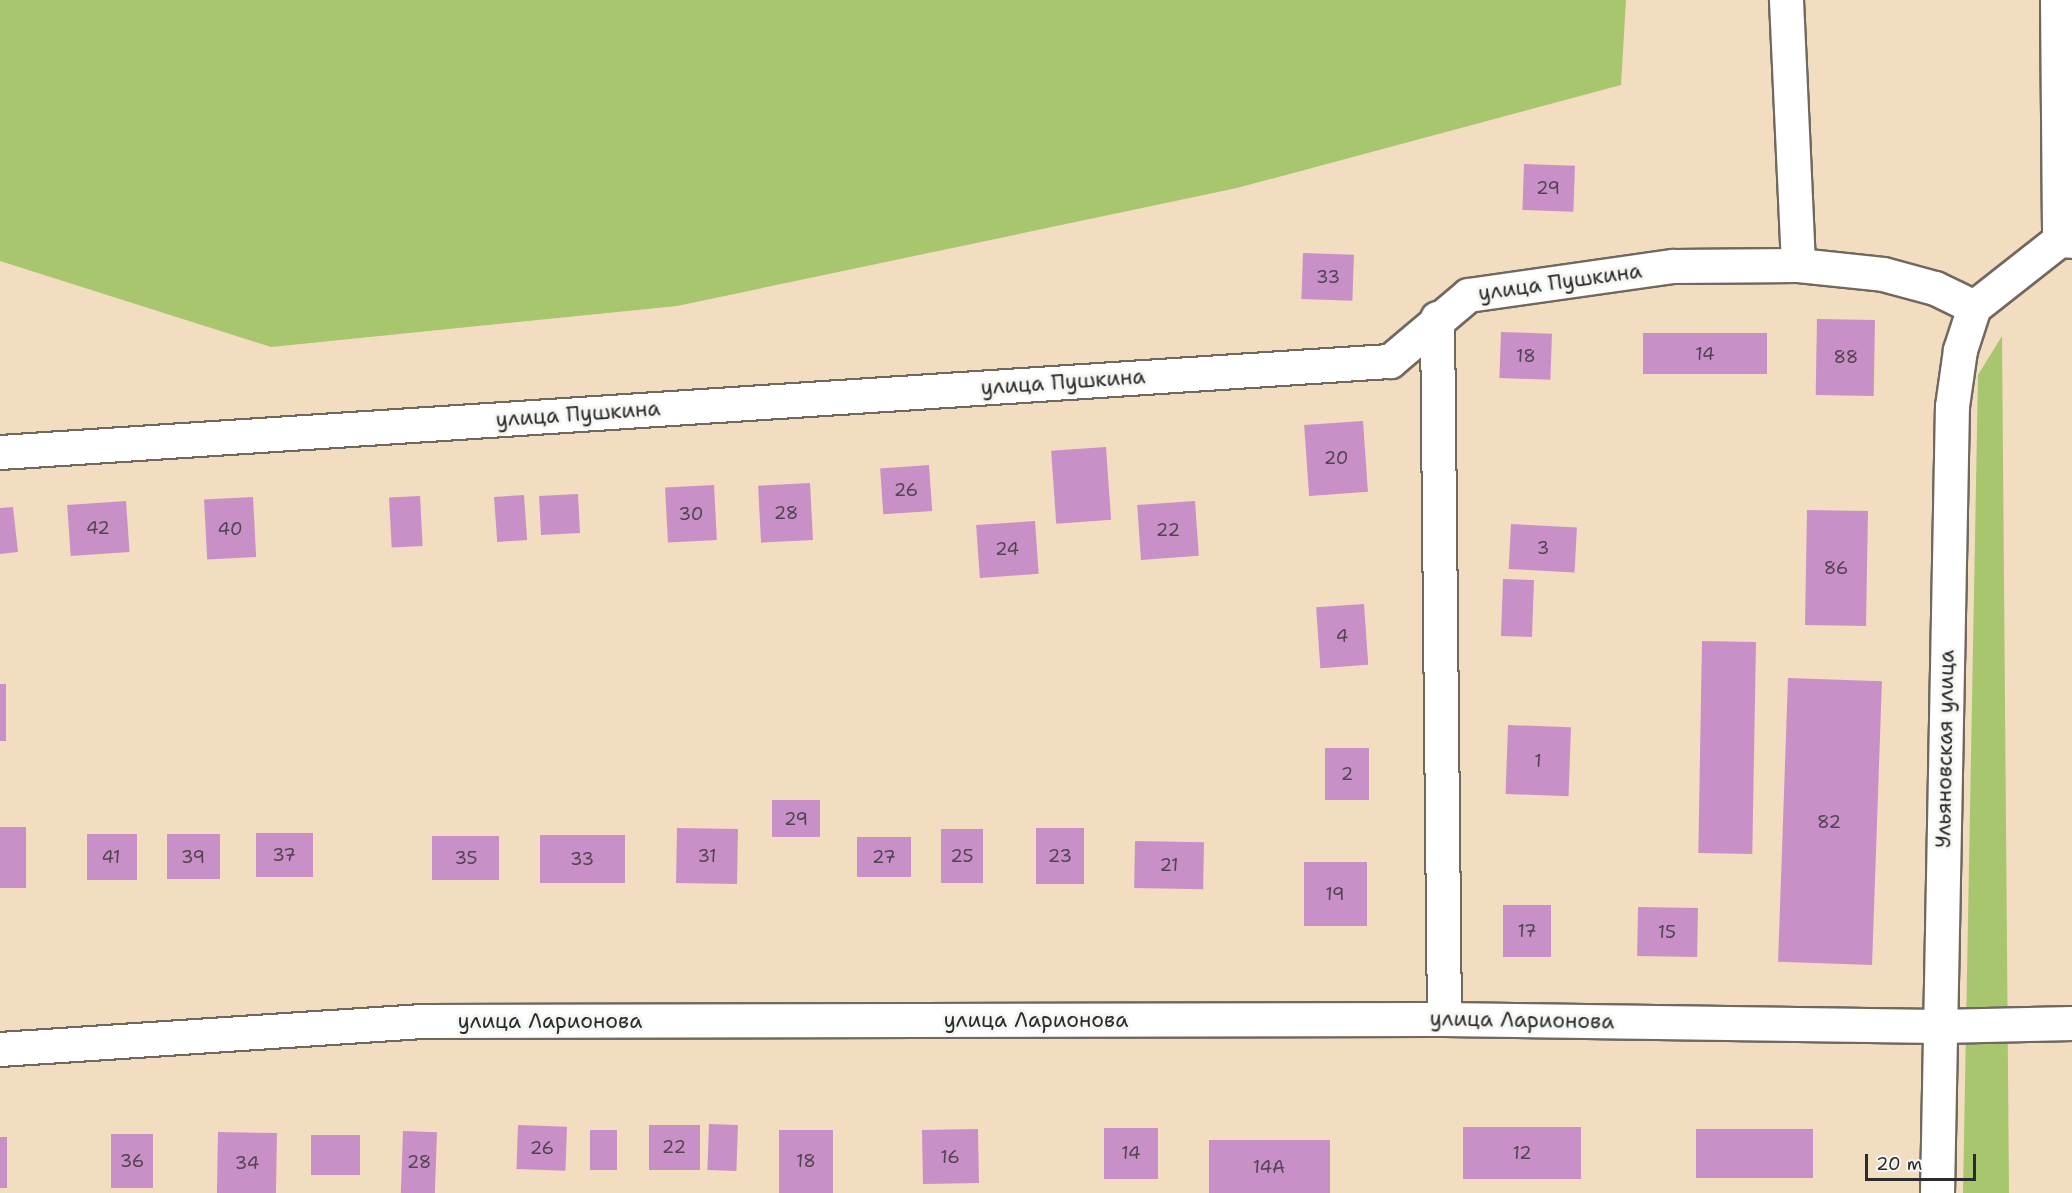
<!DOCTYPE html>
<meta charset="utf-8">
<style>
body{margin:0}
#map{position:relative;width:2072px;height:1193px;overflow:hidden;background:#f2ddc1;font-family:"Shantell Sans",sans-serif}
div>[style]{position:absolute}
[style*='--x']{left:calc(var(--x)*1px);top:calc(var(--y)*1px);width:calc(var(--w)*1px);rotate:calc(var(--a)*1deg)}
.green>*{inset:0;background:#a7c66d}
.building>*{inset:0;background:#c890c7;transform-origin:0 0}
.roads{filter:drop-shadow(2px 0 #716960) drop-shadow(-2px 0 #716960) drop-shadow(0 2px #716960) drop-shadow(0 -2px #716960)}
.minor>*{height:33px;margin:-16.5px;padding:0 16.5px;transform-origin:16.5px;border-radius:16.5px;background:#fff}
span{translate:-50% -50%;white-space:nowrap;text-align:center;line-height:1.15;-webkit-text-stroke:6px #f6f6f2;paint-order:stroke}
.number-label{font-size:18px;color:#524452}
.number-label span{-webkit-text-stroke-width:0}
.street-label{font-size:21px;color:#2b2b2b}
.scale{position:absolute;left:1865px;top:1154px;width:111px;height:27px;box-sizing:border-box;border:3px solid #2b2b2b;border-top:0;padding-left:8px;font-size:18px;line-height:21px;white-space:nowrap;color:#2b2b2b;-webkit-text-stroke:4px #f6f6f2;paint-order:stroke}
</style>
<div id="map">
<div class="green">
<i style="clip-path:polygon(0 0,1626px 0,1621px 85px,1237px 188px,677px 306px,271px 347px,0 261px)"></i>
<i style="clip-path:polygon(2002px 336px,2009px 1193px,1963px 1193px,1978px 375px)"></i>
</div>
<div class="building">
<i style="left:1524px;top:164px;width:51px;height:46px;rotate:2deg"></i>
<i style="left:1303px;top:253px;width:51px;height:46px;rotate:2deg"></i>
<i style="left:1817px;top:319px;width:58px;height:76px;rotate:1deg"></i>
<i style="left:1501px;top:332px;width:51px;height:46px;rotate:2deg"></i>
<i style="left:1643px;top:333px;width:124px;height:41px"></i>
<i style="left:1363px;top:421px;width:71px;height:59px;rotate:86deg"></i>
<i style="left:1106px;top:447px;width:73px;height:55px;rotate:86deg"></i>
<i style="left:929px;top:465px;width:46px;height:49px;rotate:86deg"></i>
<i style="left:810px;top:483px;width:57px;height:52px;rotate:87deg"></i>
<i style="left:714px;top:485px;width:55px;height:49px;rotate:87deg"></i>
<i style="left:578px;top:494px;width:39px;height:39px;rotate:87deg"></i>
<i style="left:524px;top:495px;width:45px;height:30px;rotate:86deg"></i>
<i style="left:420px;top:496px;width:50px;height:31px;rotate:87deg"></i>
<i style="left:253px;top:497px;width:60px;height:49px;rotate:87deg"></i>
<i style="left:126px;top:501px;width:51px;height:59px;rotate:86deg"></i>
<i style="left:1195px;top:501px;width:55px;height:58px;rotate:86deg"></i>
<i style="clip-path:polygon(13px 507px,18px 552px,0 554px,0 508px)"></i>
<i style="left:1807px;top:510px;width:61px;height:115px;rotate:1deg"></i>
<i style="left:1035px;top:521px;width:53px;height:59px;rotate:86deg"></i>
<i style="left:1511px;top:524px;width:66px;height:45px;rotate:3deg"></i>
<i style="left:1503px;top:579px;width:31px;height:57px;rotate:2deg"></i>
<i style="left:1364px;top:604px;width:61px;height:48px;rotate:86deg"></i>
<i style="left:1702px;top:641px;width:54px;height:212px;rotate:1deg"></i>
<i style="left:1788px;top:678px;width:94px;height:284px;rotate:2deg"></i>
<i style="left:0;top:684px;width:6px;height:57px"></i>
<i style="left:1508px;top:725px;width:63px;height:69px;rotate:2deg"></i>
<i style="left:1325px;top:748px;width:44px;height:52px"></i>
<i style="left:772px;top:800px;width:48px;height:37px"></i>
<i style="left:0;top:827px;width:26px;height:61px"></i>
<i style="left:677px;top:828px;width:61px;height:55px;rotate:1deg"></i>
<i style="left:1036px;top:828px;width:48px;height:56px"></i>
<i style="left:941px;top:829px;width:42px;height:54px"></i>
<i style="left:256px;top:833px;width:57px;height:44px"></i>
<i style="left:87px;top:834px;width:50px;height:46px"></i>
<i style="left:167px;top:834px;width:53px;height:45px"></i>
<i style="left:540px;top:835px;width:85px;height:48px"></i>
<i style="left:432px;top:836px;width:67px;height:44px"></i>
<i style="left:857px;top:837px;width:54px;height:40px"></i>
<i style="left:1135px;top:841px;width:69px;height:47px;rotate:1deg"></i>
<i style="left:1304px;top:862px;width:63px;height:64px"></i>
<i style="left:1503px;top:905px;width:48px;height:52px"></i>
<i style="left:1638px;top:907px;width:60px;height:49px;rotate:1deg"></i>
<i style="left:709px;top:1124px;width:29px;height:46px;rotate:2deg"></i>
<i style="left:518px;top:1125px;width:49px;height:44px;rotate:2deg"></i>
<i style="left:649px;top:1125px;width:51px;height:45px"></i>
<i style="left:1463px;top:1127px;width:118px;height:52px"></i>
<i style="left:1104px;top:1128px;width:54px;height:51px"></i>
<i style="left:978px;top:1129px;width:54px;height:56px;rotate:89deg"></i>
<i style="left:1696px;top:1129px;width:117px;height:49px"></i>
<i style="left:590px;top:1130px;width:27px;height:40px"></i>
<i style="left:779px;top:1130px;width:54px;height:63px"></i>
<i style="left:403px;top:1131px;width:34px;height:62px;rotate:2deg"></i>
<i style="left:218px;top:1132px;width:59px;height:61px;rotate:1deg"></i>
<i style="left:153px;top:1134px;width:54px;height:42px;rotate:90deg"></i>
<i style="left:311px;top:1135px;width:49px;height:40px"></i>
<i style="left:0;top:1137px;width:7px;height:51px"></i>
<i style="left:1209px;top:1140px;width:121px;height:53px"></i>
</div>
<div class="roads">
<div class="minor">
<i style="--x:1786;--y:0;--w:265;--a:87.4"></i>
<i style="--x:2057;--y:0;--w:240;--a:89.5"></i>
<i style="--x:1974;--y:307;--w:108;--a:-38.2"></i>
<i style="--x:2059;--y:240;--w:13;--a:4"></i>
<i style="--x:1437;--y:318;--w:701;--a:89.43"></i>
<i style="--x:0;--y:452;--w:1393;--a:-3.75"></i>
<i style="--x:1390;--y:361;--w:102;--a:-40.2"></i>
<i style="--x:1468;--y:295;--w:207;--a:-8.1"></i>
<i style="--x:1673;--y:266;--w:125;--a:-0.5"></i>
<i style="--x:1798;--y:265;--w:85;--a:6"></i>
<i style="--x:1883;--y:274;--w:54;--a:15.1"></i>
<i style="--x:1935;--y:288;--w:43;--a:26"></i>
<i style="--x:0;--y:1049;--w:425;--a:-3.8"></i>
<i style="--x:424;--y:1021;--w:1020;--a:-0.11"></i>
<i style="--x:1444;--y:1019;--w:495;--a:0.8"></i>
<i style="--x:1939;--y:1026;--w:133;--a:-1.3"></i>
<i style="--x:1937;--y:1193;--w:787;--a:-88.91"></i>
<i style="--x:1952;--y:406;--w:57;--a:-81.9"></i>
<i style="--x:1960;--y:350;--w:45;--a:-72"></i>
</div>
</div>
<div class="number-label">
<span style="left:1548px;top:188px">29</span>
<span style="left:1328px;top:277px">33</span>
<span style="left:1705px;top:354px">14</span>
<span style="left:1526px;top:356px">18</span>
<span style="left:1846px;top:357px">88</span>
<span style="left:1336px;top:458px">20</span>
<span style="left:906px;top:490px">26</span>
<span style="left:786px;top:513px">28</span>
<span style="left:691px;top:514px">30</span>
<span style="left:98px;top:528px">42</span>
<span style="left:230px;top:529px">40</span>
<span style="left:1168px;top:530px">22</span>
<span style="left:1543px;top:548px">3</span>
<span style="left:1007px;top:549px">24</span>
<span style="left:1836px;top:568px">86</span>
<span style="left:1342px;top:636px">4</span>
<span style="left:1538px;top:761px">1</span>
<span style="left:1347px;top:774px">2</span>
<span style="left:796px;top:819px">29</span>
<span style="left:1829px;top:822px">82</span>
<span style="left:284px;top:855px">37</span>
<span style="left:707px;top:856px">31</span>
<span style="left:962px;top:856px">25</span>
<span style="left:1060px;top:856px">23</span>
<span style="left:111px;top:857px">41</span>
<span style="left:193px;top:857px">39</span>
<span style="left:884px;top:857px">27</span>
<span style="left:466px;top:858px">35</span>
<span style="left:582px;top:859px">33</span>
<span style="left:1169px;top:865px">21</span>
<span style="left:1335px;top:894px">19</span>
<span style="left:1527px;top:931px">17</span>
<span style="left:1667px;top:932px">15</span>
<span style="left:674px;top:1147px">22</span>
<span style="left:542px;top:1148px">26</span>
<span style="left:1131px;top:1153px">14</span>
<span style="left:1522px;top:1153px">12</span>
<span style="left:950px;top:1157px">16</span>
<span style="left:132px;top:1161px">36</span>
<span style="left:806px;top:1161px">18</span>
<span style="left:419px;top:1162px">28</span>
<span style="left:247px;top:1163px">34</span>
<span style="left:1269px;top:1167px">14А</span>
</div>
<div class="street-label">
<span style="left:1560px;top:282px;rotate:-8deg">улица Пушкина</span>
<span style="left:1063px;top:382px;rotate:-4deg">улица Пушкина</span>
<span style="left:578px;top:414px;rotate:-4deg">улица Пушкина</span>
<span style="left:1945px;top:749px;rotate:-89deg">Ульяновская улица</span>
<span style="left:1036px;top:1020px">улица Ларионова</span>
<span style="left:1522px;top:1020px;rotate:1deg">улица Ларионова</span>
<span style="left:550px;top:1021px">улица Ларионова</span>
</div>
<div class="scale">20 m</div>
</div>
